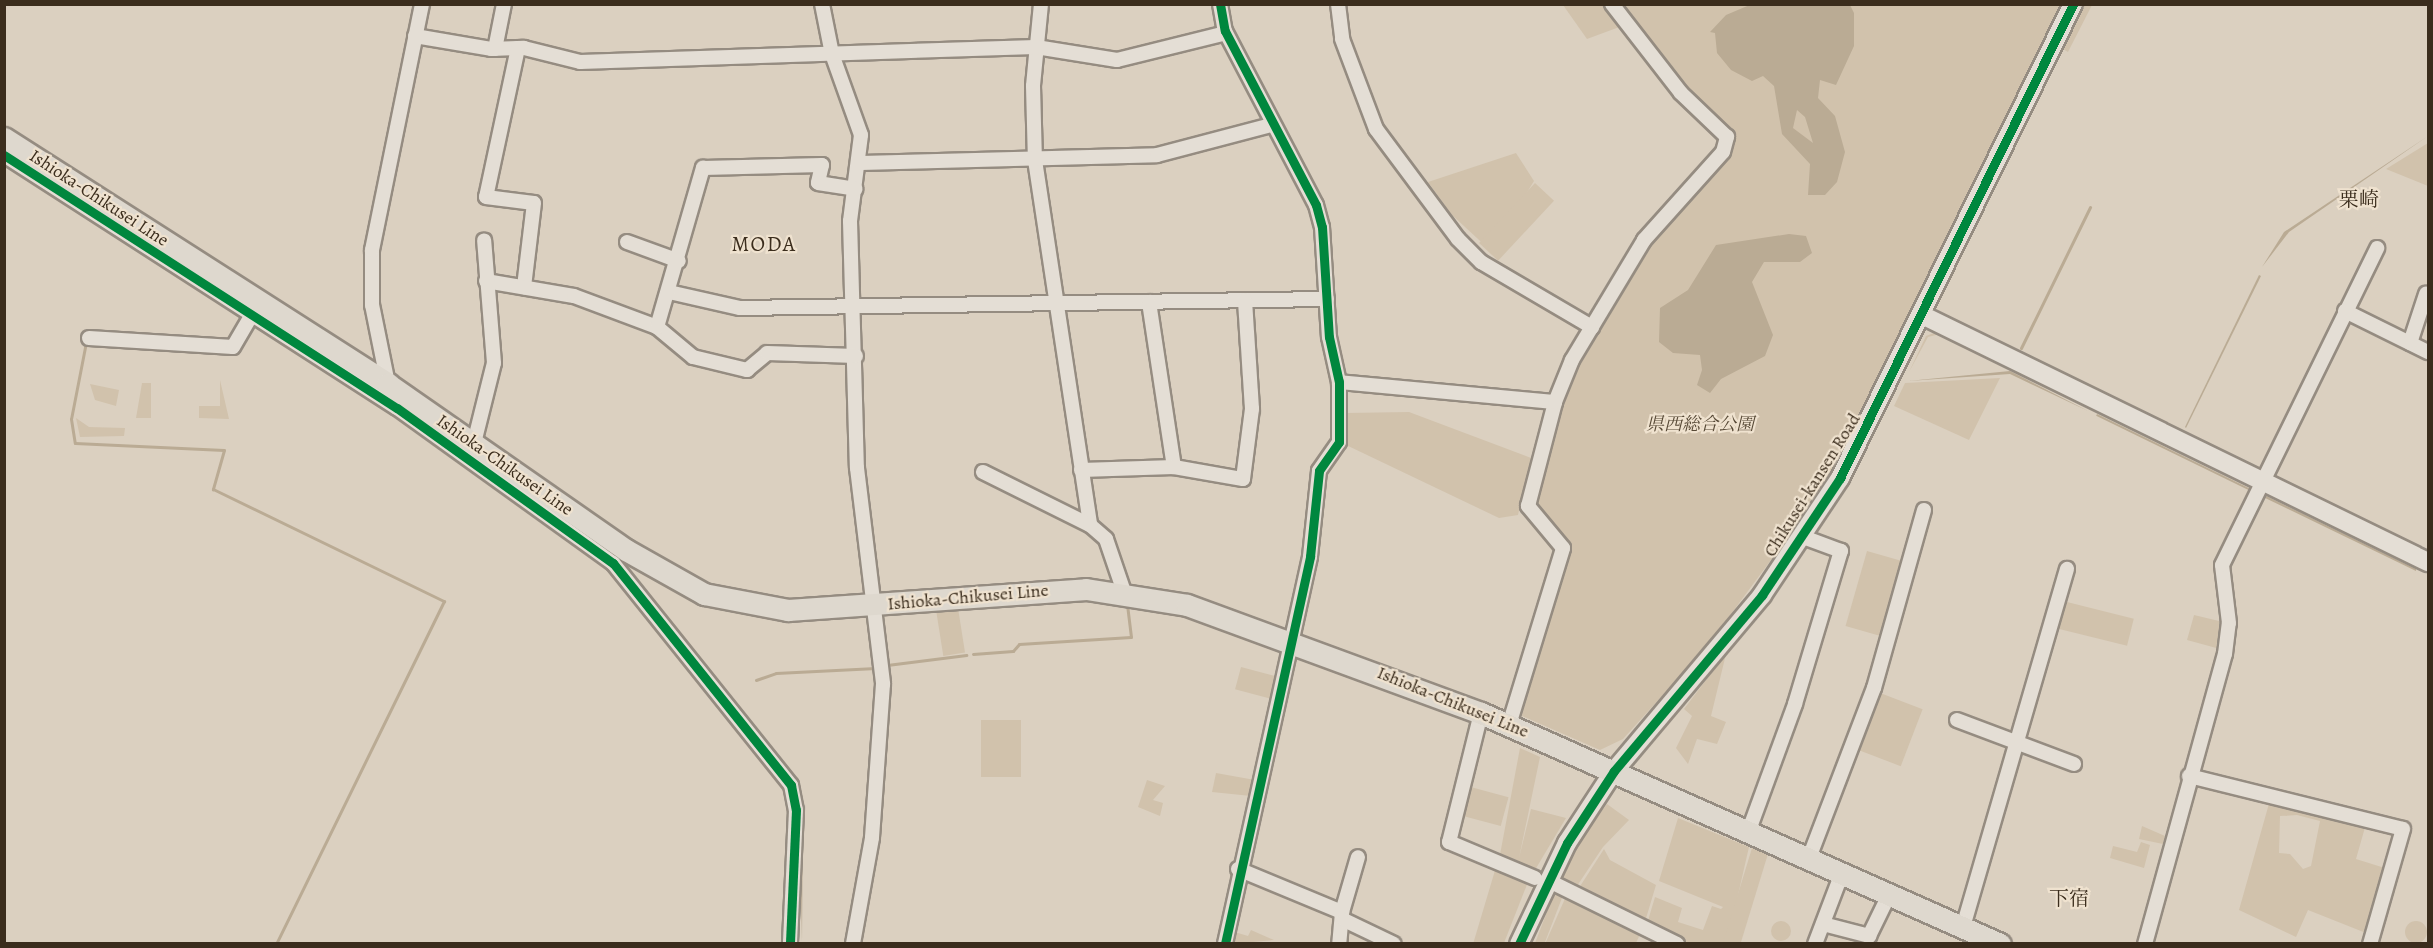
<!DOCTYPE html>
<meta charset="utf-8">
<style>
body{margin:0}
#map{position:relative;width:2433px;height:948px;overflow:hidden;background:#dbd0c0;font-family:Alegreya,"Noto Serif JP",serif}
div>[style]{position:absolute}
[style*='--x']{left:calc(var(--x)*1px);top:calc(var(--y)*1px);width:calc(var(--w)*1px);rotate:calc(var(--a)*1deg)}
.green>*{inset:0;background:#d1c2ac;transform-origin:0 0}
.round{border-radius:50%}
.water>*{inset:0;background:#baab94;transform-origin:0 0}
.stream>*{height:3px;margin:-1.5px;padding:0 1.5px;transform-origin:1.5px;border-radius:1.5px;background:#baab94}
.roads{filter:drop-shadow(2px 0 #958c81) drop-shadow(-2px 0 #958c81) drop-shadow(0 2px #958c81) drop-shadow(0 -2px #958c81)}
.street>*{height:14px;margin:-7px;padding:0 7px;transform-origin:7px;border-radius:7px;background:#e4ded5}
.secondary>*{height:18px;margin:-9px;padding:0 9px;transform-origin:9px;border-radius:9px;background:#e4ded5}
.primary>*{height:21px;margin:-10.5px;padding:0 10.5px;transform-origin:10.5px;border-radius:10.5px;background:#ded8ce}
.cycleway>*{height:9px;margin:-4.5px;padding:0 4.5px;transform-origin:4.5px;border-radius:4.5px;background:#00873e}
span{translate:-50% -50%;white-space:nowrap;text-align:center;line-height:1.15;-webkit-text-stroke:4.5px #efe2cf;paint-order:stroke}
.street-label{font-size:18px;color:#3b2d1d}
.park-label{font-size:18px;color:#574936;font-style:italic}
.neighbourhood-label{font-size:20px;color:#3b2d1d}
.quarter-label{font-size:21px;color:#3b2d1d;letter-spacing:1.5px}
.frame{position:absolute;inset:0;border:6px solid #3b2d1d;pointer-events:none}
</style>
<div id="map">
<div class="green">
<i style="clip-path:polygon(1563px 5px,1608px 5px,1622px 26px,1587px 39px)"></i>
<i style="clip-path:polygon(1617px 5px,2061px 5px,1855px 431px,1814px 502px,1708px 645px,1623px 739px,1600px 750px,1520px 715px,1568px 553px,1563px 535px,1532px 506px,1577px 362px,1593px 333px,1599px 332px,1641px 250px,1731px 132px,1679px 86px)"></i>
<i style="clip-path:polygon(2083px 5px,2092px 5px,2068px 52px,2063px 49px)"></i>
<i style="clip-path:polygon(2428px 143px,2428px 186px,2386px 169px)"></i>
<i style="clip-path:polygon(1516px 153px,1534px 181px,1491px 251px,1452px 215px,1428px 182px)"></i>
<i style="left:1535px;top:183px;width:26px;height:82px;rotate:43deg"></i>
<i style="clip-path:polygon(1939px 331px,2092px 405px,2091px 409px,1940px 334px,1928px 337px,1909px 372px,1926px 336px)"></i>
<i style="clip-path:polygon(2000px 378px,1969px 440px,1894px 406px,1905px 383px)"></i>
<i style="clip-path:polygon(220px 380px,229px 419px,199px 418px,199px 406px,220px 406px)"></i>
<i style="clip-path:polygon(142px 383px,151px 383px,151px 418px,136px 418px)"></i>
<i style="clip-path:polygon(90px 384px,119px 390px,116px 406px,95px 400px)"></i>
<i style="clip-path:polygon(2100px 409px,2255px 485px,2253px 488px,2098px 413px)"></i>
<i style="clip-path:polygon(1409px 412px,1531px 458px,1518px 515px,1499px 518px,1344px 444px,1345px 413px)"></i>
<i style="clip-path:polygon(76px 418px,89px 427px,125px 428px,124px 436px,80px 437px)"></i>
<i style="left:2263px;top:489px;width:174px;height:4px;rotate:26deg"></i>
<i style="left:1867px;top:551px;width:40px;height:78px;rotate:16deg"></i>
<i style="left:2063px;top:601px;width:73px;height:28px;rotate:14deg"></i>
<i style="left:958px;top:608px;width:45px;height:22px;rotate:81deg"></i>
<i style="clip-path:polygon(2194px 615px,2219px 621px,2220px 649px,2187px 640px)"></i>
<i style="clip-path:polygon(1726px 654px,1711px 716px,1726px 722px,1717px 744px,1697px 739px,1688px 764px,1676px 748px,1692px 716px,1684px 709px)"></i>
<i style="left:1241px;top:667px;width:38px;height:23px;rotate:15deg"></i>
<i style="left:1875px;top:691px;width:51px;height:61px;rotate:21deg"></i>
<i style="left:1021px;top:720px;width:57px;height:40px;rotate:90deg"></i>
<i style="clip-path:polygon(1520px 748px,1540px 757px,1519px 858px,1531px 809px,1566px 818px,1532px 875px,1499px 860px)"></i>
<i style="clip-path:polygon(1216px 773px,1255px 780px,1251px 796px,1212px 792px)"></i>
<i style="clip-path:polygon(1147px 780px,1165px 786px,1153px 800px,1163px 803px,1160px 816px,1138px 807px)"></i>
<i style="left:1467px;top:786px;width:43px;height:30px;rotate:15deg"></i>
<i style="clip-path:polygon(evenodd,2270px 800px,2366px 824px,2356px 859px,2388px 869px,2371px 935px,2308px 910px,2296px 937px,2239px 910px,2270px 800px,2297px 815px,2320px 821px,2311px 866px,2303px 869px,2290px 854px,2279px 853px,2280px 816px,2297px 815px)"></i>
<i style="clip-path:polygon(1607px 804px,1629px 820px,1603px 847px,1575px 889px,1562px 884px,1560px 877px,1575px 847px)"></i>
<i style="clip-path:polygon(1678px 818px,1749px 847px,1727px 943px,1689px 943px,1647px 924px,1655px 897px,1682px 908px,1678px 922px,1703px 930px,1712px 906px,1721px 909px,1723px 907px,1659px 881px)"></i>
<i style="clip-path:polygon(2142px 826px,2165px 836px,2163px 844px,2139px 839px)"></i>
<i style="clip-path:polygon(2141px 842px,2150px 845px,2144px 868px,2110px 858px,2113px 846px,2137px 852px)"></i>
<i style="left:1752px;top:848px;width:17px;height:98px;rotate:17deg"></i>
<i style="clip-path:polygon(1604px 849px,1610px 860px,1656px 885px,1644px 925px,1577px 891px)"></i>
<i style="clip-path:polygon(1496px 867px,1528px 882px,1504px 943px,1473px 944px)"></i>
<i style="left:1555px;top:891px;width:9px;height:58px;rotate:21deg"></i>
<i style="clip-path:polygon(1567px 894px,1642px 930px,1636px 943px,1545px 944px)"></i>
<i class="round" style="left:1771px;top:921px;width:20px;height:20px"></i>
<i class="round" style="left:2405px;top:921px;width:22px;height:22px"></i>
<i style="clip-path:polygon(1228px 930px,1248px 936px,1251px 930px,1274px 940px,1231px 944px)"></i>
</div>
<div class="water">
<i style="clip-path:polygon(evenodd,1752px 4px,1850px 5px,1854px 13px,1854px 46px,1836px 85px,1820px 80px,1818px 98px,1835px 116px,1845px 152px,1837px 182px,1825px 195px,1808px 195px,1810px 164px,1782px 134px,1774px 86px,1763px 76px,1752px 81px,1731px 70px,1717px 53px,1715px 33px,1710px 32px,1726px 15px,1752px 4px,1797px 110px,1805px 117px,1813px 143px,1793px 128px,1797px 110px)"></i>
<i style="clip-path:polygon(2428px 136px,2289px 232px,2262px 267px,2284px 232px)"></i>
<i style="clip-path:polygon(1789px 234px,1806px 236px,1812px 253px,1800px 262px,1764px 262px,1752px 282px,1773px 335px,1765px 356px,1721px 379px,1710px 393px,1697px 385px,1702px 370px,1700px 355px,1673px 353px,1659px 342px,1660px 308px,1688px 290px,1716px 245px)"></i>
<i style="clip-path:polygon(2259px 275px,2261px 276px,2186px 428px,2185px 427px)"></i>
<i style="clip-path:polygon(2010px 371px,2088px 411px,2010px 374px,1908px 381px)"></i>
<i style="left:2097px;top:414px;width:174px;height:2px;rotate:26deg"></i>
<i style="clip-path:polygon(2262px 494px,2416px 569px,2416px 571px,2261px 496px)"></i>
<i style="clip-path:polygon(562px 515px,620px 558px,796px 779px,803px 802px,802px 943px,799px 796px,653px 605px)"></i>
</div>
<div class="stream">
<i style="--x:86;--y:342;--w:78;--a:101"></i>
<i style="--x:71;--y:419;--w:24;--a:81"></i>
<i style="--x:75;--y:443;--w:149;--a:2.7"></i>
<i style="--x:224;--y:450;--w:41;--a:105.8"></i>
<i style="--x:213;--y:489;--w:257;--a:25.9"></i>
<i style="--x:444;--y:601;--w:382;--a:116.1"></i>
<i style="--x:2021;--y:348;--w:157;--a:-63.9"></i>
<i style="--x:973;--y:654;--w:40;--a:-4.3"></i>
<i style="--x:1013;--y:651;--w:9;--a:-49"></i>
<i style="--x:1019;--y:644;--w:112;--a:-3.6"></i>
<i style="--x:1131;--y:637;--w:32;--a:-97"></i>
<i style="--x:887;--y:665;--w:80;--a:-7.2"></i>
<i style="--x:756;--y:680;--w:21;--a:-19"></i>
<i style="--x:776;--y:673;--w:100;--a:-2.9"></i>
</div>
<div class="roads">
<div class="street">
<i style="--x:822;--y:4;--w:51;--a:78.7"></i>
<i style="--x:832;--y:54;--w:86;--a:70.3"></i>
<i style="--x:861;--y:135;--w:87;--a:97.3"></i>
<i style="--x:850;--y:221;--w:247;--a:88.4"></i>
<i style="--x:857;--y:468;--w:218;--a:83.1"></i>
<i style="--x:883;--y:684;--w:154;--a:94.1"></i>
<i style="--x:872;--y:838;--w:108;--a:100.2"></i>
<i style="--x:1041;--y:4;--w:82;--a:95.6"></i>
<i style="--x:1033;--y:86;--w:74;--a:88.5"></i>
<i style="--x:1035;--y:160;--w:369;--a:81.4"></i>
<i style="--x:1220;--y:4;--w:27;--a:80"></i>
<i style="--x:1225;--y:31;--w:196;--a:62.4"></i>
<i style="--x:1316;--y:205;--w:23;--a:75"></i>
<i style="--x:1322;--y:227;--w:110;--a:86.4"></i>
<i style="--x:1329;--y:337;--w:46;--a:77.5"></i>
<i style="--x:1339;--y:382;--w:60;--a:90"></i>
<i style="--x:1339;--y:442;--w:35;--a:125"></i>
<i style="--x:1319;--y:471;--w:86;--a:96"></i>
<i style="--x:1310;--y:557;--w:396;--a:102.4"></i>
<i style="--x:1338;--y:4;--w:35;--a:83"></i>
<i style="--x:1342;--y:39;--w:96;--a:69.3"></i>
<i style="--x:1376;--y:129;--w:137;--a:53.3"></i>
<i style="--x:1458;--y:239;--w:33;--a:45"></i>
<i style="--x:1481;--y:262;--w:129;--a:30.4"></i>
<i style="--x:415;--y:36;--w:77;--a:9.7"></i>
<i style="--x:491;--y:49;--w:33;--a:-2"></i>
<i style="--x:524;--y:48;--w:58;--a:14"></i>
<i style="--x:580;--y:62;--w:456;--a:-1.9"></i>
<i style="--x:1036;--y:47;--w:82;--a:9.1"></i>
<i style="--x:1117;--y:60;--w:112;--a:-13.9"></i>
<i style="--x:518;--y:48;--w:152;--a:102.1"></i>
<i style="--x:486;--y:197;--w:48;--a:7.1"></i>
<i style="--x:534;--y:203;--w:85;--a:96.8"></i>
<i style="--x:495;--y:49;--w:46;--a:-78.7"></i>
<i style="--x:4;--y:155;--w:467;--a:32.8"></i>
<i style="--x:397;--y:408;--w:266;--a:35.7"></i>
<i style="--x:613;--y:563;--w:285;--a:51.3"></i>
<i style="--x:791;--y:785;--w:25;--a:79"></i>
<i style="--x:796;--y:810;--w:134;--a:92.6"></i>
<i style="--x:861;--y:163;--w:296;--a:-1.5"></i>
<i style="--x:1157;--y:155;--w:118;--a:-14.7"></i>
<i style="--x:627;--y:242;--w:55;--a:20.1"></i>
<i style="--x:486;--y:281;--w:89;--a:9.7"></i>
<i style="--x:574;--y:296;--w:89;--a:20.5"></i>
<i style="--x:657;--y:327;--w:47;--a:39.8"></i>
<i style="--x:693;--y:357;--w:56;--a:13.5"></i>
<i style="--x:747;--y:370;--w:26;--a:-40"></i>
<i style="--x:767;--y:353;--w:89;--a:1.9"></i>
<i style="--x:669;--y:292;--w:73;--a:12.7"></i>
<i style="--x:740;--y:308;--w:587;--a:-0.88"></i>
<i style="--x:1149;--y:302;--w:167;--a:81.4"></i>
<i style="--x:2345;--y:311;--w:93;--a:26.3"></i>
<i style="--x:657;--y:327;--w:166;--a:-73.9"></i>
<i style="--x:703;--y:168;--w:119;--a:-1.4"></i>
<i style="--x:822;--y:165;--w:18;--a:103"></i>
<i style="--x:818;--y:183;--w:38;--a:9"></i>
<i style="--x:89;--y:338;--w:144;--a:3.6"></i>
<i style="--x:233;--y:347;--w:48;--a:-59.7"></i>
<i style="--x:2410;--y:343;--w:52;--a:-71.9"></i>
<i style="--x:1339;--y:382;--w:217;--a:5.3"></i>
<i style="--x:388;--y:384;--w:81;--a:-101.4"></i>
<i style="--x:372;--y:305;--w:55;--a:-90"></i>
<i style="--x:372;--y:250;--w:251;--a:-78.5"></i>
<i style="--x:474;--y:443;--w:82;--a:-76"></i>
<i style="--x:494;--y:363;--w:123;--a:-94.6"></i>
<i style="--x:1081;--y:470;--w:93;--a:-1.8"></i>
<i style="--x:1174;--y:467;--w:70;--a:9.9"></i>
<i style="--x:1243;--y:479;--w:71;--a:-82.7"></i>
<i style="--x:1252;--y:409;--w:109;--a:-93.7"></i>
<i style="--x:983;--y:472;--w:119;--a:26.4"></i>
<i style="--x:1090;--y:525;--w:21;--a:41"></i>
<i style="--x:1106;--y:539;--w:56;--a:71.2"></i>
<i style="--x:1481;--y:713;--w:133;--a:103.9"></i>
<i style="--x:1449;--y:842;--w:93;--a:22.7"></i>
<i style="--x:1957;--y:720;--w:125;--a:20.6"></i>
<i style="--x:1509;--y:725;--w:185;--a:-73"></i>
<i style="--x:1563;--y:548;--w:55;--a:-129.8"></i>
<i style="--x:1528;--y:506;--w:107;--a:-75.4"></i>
<i style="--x:1555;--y:402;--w:45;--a:-68"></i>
<i style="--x:1572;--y:360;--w:140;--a:-59"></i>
<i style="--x:1644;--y:240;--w:118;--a:-48.1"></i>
<i style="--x:1723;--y:152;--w:16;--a:-75"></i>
<i style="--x:1727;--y:137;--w:64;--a:-136.3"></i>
<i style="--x:1681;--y:93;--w:113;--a:-127.8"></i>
<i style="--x:2189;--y:776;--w:220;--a:13.9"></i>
<i style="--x:2403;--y:829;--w:120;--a:106"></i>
<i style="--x:1749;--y:830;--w:134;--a:-69.9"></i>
<i style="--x:1795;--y:704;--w:160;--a:-73.3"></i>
<i style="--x:1841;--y:551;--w:40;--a:-159.8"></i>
<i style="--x:1809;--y:858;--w:182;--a:-69.1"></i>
<i style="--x:1874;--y:688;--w:185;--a:-74.3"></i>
<i style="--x:1238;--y:869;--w:113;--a:22.5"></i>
<i style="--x:1342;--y:912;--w:32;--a:95"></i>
<i style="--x:1547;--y:880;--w:145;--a:26.2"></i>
<i style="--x:1342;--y:912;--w:57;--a:-73.8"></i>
<i style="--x:1344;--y:920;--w:55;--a:25.6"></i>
<i style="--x:1823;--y:924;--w:48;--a:14.6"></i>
<i style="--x:1869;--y:936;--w:46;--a:-64"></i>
<i style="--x:1963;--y:927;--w:373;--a:-73.8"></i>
<i style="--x:1815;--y:944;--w:76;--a:-69.2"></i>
<i style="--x:2145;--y:944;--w:301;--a:-74.6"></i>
<i style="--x:2225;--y:654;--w:31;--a:-83"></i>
<i style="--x:2229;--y:623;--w:58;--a:-96.9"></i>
<i style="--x:2222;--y:565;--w:353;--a:-63.9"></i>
</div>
<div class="secondary">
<i style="--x:1924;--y:316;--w:561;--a:26.02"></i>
<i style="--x:1519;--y:944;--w:112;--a:-64.6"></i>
<i style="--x:1567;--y:843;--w:86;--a:-56.9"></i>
<i style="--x:1614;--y:771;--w:230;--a:-49.9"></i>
<i style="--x:1762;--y:595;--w:141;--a:-56.3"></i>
<i style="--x:1840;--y:478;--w:528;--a:-63.82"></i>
</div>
<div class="primary">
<i style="--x:4;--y:138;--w:456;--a:32.6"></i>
<i style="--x:388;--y:384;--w:290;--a:34.9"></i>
<i style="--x:626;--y:550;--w:90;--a:29.4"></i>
<i style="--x:704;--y:594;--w:86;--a:10.8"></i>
<i style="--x:788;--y:610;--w:299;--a:-4"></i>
<i style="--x:1086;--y:589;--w:102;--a:9"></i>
<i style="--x:1187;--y:605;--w:313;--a:20.2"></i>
<i style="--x:1481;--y:713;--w:568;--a:23.99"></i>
</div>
</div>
<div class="cycleway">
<i style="--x:1220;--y:4;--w:27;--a:80"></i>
<i style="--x:1225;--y:31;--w:196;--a:62.4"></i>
<i style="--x:1316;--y:205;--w:23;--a:75"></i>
<i style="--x:1322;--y:227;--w:110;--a:86.4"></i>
<i style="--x:1329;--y:337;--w:46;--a:77.5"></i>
<i style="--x:1339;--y:382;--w:60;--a:90"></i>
<i style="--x:1339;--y:442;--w:35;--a:125"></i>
<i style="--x:1319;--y:471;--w:86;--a:96"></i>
<i style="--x:1310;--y:557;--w:396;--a:102.4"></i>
<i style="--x:4;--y:155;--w:467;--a:32.8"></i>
<i style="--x:397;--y:408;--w:266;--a:35.7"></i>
<i style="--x:613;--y:563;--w:285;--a:51.3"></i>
<i style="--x:791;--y:785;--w:25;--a:79"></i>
<i style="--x:796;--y:810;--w:134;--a:92.6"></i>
<i style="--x:1519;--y:944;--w:112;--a:-64.6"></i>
<i style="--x:1567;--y:843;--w:86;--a:-56.9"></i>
<i style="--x:1614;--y:771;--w:230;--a:-49.9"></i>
<i style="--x:1762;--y:595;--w:141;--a:-56.3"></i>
<i style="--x:1840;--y:478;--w:528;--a:-63.82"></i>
</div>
<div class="street-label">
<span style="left:99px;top:198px;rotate:33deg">Ishioka-Chikusei Line</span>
<span style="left:505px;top:465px;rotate:35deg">Ishioka-Chikusei Line</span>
<span style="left:1812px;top:485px;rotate:-58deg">Chikusei-kansen Road</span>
<span style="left:968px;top:597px;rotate:-5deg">Ishioka-Chikusei Line</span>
<span style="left:1453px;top:702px;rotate:22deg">Ishioka-Chikusei Line</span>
</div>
<div class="park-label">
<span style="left:1700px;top:424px">県西総合公園</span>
</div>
<div class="neighbourhood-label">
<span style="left:2359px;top:199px">栗崎</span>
<span style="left:2069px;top:898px">下宿</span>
</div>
<div class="quarter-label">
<span style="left:764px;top:244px">MODA</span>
</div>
<div class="frame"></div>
</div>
